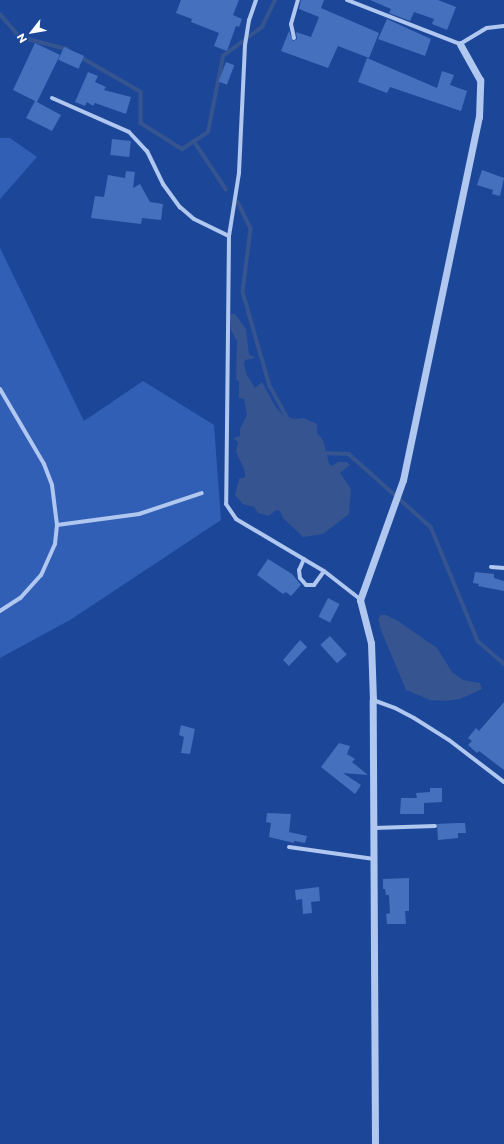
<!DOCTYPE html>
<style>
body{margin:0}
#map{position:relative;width:504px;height:1144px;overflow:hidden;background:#1c4798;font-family:Montserrat,sans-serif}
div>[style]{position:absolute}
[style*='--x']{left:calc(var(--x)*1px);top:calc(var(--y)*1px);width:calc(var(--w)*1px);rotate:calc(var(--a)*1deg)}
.green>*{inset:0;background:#305fb5}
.water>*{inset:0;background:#355490}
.stream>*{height:3.5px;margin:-1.75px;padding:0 1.75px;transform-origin:1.75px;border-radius:1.75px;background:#355490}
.building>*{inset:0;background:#4470be;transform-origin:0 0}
.minor>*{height:4px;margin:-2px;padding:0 2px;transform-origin:2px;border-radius:2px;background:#b0c7f0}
.tertiary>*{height:7px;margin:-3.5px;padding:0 3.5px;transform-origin:3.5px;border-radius:3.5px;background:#b0c7f0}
span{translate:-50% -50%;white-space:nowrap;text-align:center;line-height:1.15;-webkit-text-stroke:3px #1c4798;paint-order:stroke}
.north{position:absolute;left:12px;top:12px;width:40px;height:40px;-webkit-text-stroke:3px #1c4798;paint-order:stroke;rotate:239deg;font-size:11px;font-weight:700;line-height:16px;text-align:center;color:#fff}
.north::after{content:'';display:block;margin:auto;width:14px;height:18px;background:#fff;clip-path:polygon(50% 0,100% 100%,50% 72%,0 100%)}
</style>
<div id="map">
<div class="green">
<i style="clip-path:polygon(0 138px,10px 138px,37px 157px,0 199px)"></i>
<i style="clip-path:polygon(0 248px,84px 421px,143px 381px,214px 425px,221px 520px,70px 620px,0 658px)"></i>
</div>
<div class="water">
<i style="clip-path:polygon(230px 314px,235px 314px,246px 329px,249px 354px,255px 358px,245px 360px,244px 365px,247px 375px,255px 388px,262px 382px,275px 406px,284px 416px,295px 419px,303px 418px,317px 424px,317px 433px,323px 440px,329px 463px,332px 466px,338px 462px,347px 462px,350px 465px,340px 473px,351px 489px,349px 514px,323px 534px,303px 537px,283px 518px,280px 511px,276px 510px,269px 516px,258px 513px,254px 507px,243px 504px,235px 495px,239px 479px,245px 477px,245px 472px,236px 451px,238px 442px,233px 438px,240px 436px,240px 429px,247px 415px,244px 399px,239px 398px,239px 382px,236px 379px,237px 341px,231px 330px)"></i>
<i style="clip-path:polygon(381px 615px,386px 615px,398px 621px,437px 648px,452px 672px,463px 680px,480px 683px,482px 689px,460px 699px,446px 701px,430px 700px,406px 690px,381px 630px,378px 619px)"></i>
</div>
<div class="stream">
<i style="--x:0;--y:14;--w:30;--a:49"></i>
<i style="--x:20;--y:37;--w:49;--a:14.3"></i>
<i style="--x:79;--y:56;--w:72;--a:30.1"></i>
<i style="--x:141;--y:92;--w:31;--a:90"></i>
<i style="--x:141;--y:123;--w:49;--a:32.4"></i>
<i style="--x:182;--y:149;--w:31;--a:-33"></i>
<i style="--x:208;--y:132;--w:77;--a:-78.8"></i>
<i style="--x:223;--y:56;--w:49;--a:-36.6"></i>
<i style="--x:262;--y:27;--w:30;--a:-64"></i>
<i style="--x:194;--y:141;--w:58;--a:56.3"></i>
<i style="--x:238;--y:202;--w:30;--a:64"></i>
<i style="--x:251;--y:229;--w:64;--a:97.2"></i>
<i style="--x:243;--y:292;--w:98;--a:74"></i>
<i style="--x:270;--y:386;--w:39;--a:61"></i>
<i style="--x:322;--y:453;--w:27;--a:2"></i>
<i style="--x:349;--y:454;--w:110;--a:41.7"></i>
<i style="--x:431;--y:527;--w:123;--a:67.6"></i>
<i style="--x:478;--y:641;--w:35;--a:41"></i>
</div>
<div class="building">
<i style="clip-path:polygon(181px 0,239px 0,233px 15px,242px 19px,239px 27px,236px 26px,227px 51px,214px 46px,219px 33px,191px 22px,192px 19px,176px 13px)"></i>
<i style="clip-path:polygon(301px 0,324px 0,321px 8px,379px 33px,369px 58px,338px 46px,328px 68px,281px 51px,289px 31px,293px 41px,297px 39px,296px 32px,311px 37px,319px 17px,299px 9px)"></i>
<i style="clip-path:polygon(370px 0,438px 0,456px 7px,447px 30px,432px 24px,434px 19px,414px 12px,410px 21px,389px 13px,391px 9px)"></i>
<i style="clip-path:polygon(387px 19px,431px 39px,425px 56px,378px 39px)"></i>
<i style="clip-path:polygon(35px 43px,60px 55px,37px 102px,61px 115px,52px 131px,26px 118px,35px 101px,13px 90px)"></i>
<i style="left:64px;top:47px;width:22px;height:14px;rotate:24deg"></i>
<i style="clip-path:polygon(367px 58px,437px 88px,442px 71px,454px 75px,450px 85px,467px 91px,461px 111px,390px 87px,387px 93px,358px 82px)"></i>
<i style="left:226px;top:62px;width:9px;height:21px;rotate:21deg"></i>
<i style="clip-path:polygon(88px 72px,98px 76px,95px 82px,106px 87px,104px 90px,131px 97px,126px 114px,95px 103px,93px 106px,87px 102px,85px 106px,75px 102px)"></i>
<i style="left:112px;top:139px;width:19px;height:16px;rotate:6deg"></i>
<i style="clip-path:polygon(482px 170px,504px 178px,500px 196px,492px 194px,493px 190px,477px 185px)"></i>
<i style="clip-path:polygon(126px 171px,135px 172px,133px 188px,140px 184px,150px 202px,163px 204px,161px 220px,142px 218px,141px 224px,91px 218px,95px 196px,104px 197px,108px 175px,125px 178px)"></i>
<i style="clip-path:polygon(268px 559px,292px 574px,301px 585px,291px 596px,286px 592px,283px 594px,257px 575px)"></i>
<i style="clip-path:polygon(475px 572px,494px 574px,494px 578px,504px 581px,504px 591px,478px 586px,479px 584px,473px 583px)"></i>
<i style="left:328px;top:598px;width:13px;height:21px;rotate:27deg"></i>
<i style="left:330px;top:636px;width:25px;height:13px;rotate:48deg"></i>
<i style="clip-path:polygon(300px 640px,307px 647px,289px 666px,283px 660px)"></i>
<i style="clip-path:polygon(504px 702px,504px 770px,479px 751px,477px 753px,468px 745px,472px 741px,468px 738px,476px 728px,479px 731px)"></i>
<i style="clip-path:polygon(181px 725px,195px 729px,190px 754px,181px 753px,184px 737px,179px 735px)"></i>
<i style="clip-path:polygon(339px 743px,350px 746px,347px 754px,355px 759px,352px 762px,368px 775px,343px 773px,361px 785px,355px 794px,321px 767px)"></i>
<i style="clip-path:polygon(430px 788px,442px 788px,442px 802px,424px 803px,424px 814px,400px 814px,401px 798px,417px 798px,416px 793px,430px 792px)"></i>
<i style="clip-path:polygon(267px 813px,291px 814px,289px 832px,307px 836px,305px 843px,294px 841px,294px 843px,269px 837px,271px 823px,266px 822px)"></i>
<i style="clip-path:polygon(457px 823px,465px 823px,466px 833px,458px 833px,458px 838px,438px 840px,437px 824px)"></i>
<i style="clip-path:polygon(409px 878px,409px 911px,405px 911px,406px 924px,387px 924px,386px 914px,390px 913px,389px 895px,386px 895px,385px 889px,383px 889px,383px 879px)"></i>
<i style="clip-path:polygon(319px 887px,320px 901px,311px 902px,312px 913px,303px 914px,302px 899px,296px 900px,295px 890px)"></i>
</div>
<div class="minor">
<i style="--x:256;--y:0;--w:21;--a:109"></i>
<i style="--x:249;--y:20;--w:25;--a:99"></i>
<i style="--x:245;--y:45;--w:128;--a:92.7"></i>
<i style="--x:239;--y:173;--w:64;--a:99"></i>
<i style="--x:229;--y:236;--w:268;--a:90.6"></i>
<i style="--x:226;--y:504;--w:18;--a:56"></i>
<i style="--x:236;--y:519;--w:102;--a:30.6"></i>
<i style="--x:324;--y:571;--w:46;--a:37.9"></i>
<i style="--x:347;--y:0;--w:121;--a:21.3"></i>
<i style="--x:460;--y:44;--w:31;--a:-31"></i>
<i style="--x:487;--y:28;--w:17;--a:-7"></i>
<i style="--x:294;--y:38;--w:14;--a:-102"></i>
<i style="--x:291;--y:24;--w:25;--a:-74"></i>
<i style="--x:52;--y:98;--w:84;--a:23.8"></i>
<i style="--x:129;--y:132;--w:26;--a:47"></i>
<i style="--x:147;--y:151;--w:37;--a:64"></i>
<i style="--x:163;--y:184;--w:29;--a:54"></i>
<i style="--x:180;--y:207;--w:18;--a:41"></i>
<i style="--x:194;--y:219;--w:39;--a:26"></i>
<i style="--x:0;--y:389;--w:87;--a:59.6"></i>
<i style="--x:44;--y:464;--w:22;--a:69"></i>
<i style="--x:52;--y:485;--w:40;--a:82.9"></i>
<i style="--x:57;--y:525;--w:19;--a:96"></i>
<i style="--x:55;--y:544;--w:34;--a:114"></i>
<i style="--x:41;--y:575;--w:31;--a:132"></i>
<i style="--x:20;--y:598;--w:24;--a:147"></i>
<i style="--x:57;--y:525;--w:83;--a:-7.6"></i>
<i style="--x:139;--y:514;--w:66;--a:-18.4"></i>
<i style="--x:304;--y:559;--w:12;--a:114"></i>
<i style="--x:299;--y:570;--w:8;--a:83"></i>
<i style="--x:300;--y:578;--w:9;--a:49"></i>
<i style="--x:306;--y:585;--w:8;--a:0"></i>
<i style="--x:314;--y:585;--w:17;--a:-54"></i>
<i style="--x:491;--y:567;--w:13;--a:4"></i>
<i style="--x:373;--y:700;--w:23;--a:20"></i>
<i style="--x:395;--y:708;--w:21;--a:28"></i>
<i style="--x:414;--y:718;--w:41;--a:32.2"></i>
<i style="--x:449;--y:740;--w:69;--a:37.4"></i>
<i style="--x:374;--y:828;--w:61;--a:-1.9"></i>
<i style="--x:289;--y:847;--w:86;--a:8"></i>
</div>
<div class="tertiary">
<i style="--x:375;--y:1144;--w:444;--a:-90.3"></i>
<i style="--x:373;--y:700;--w:57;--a:-92"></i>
<i style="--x:371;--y:643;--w:44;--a:-104.3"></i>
<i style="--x:360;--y:600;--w:127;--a:-70.3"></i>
<i style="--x:403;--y:480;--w:371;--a:-78.2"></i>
<i style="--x:479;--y:117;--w:37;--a:-88"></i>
<i style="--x:480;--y:80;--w:41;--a:-119.1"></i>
</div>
<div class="north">N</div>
</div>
